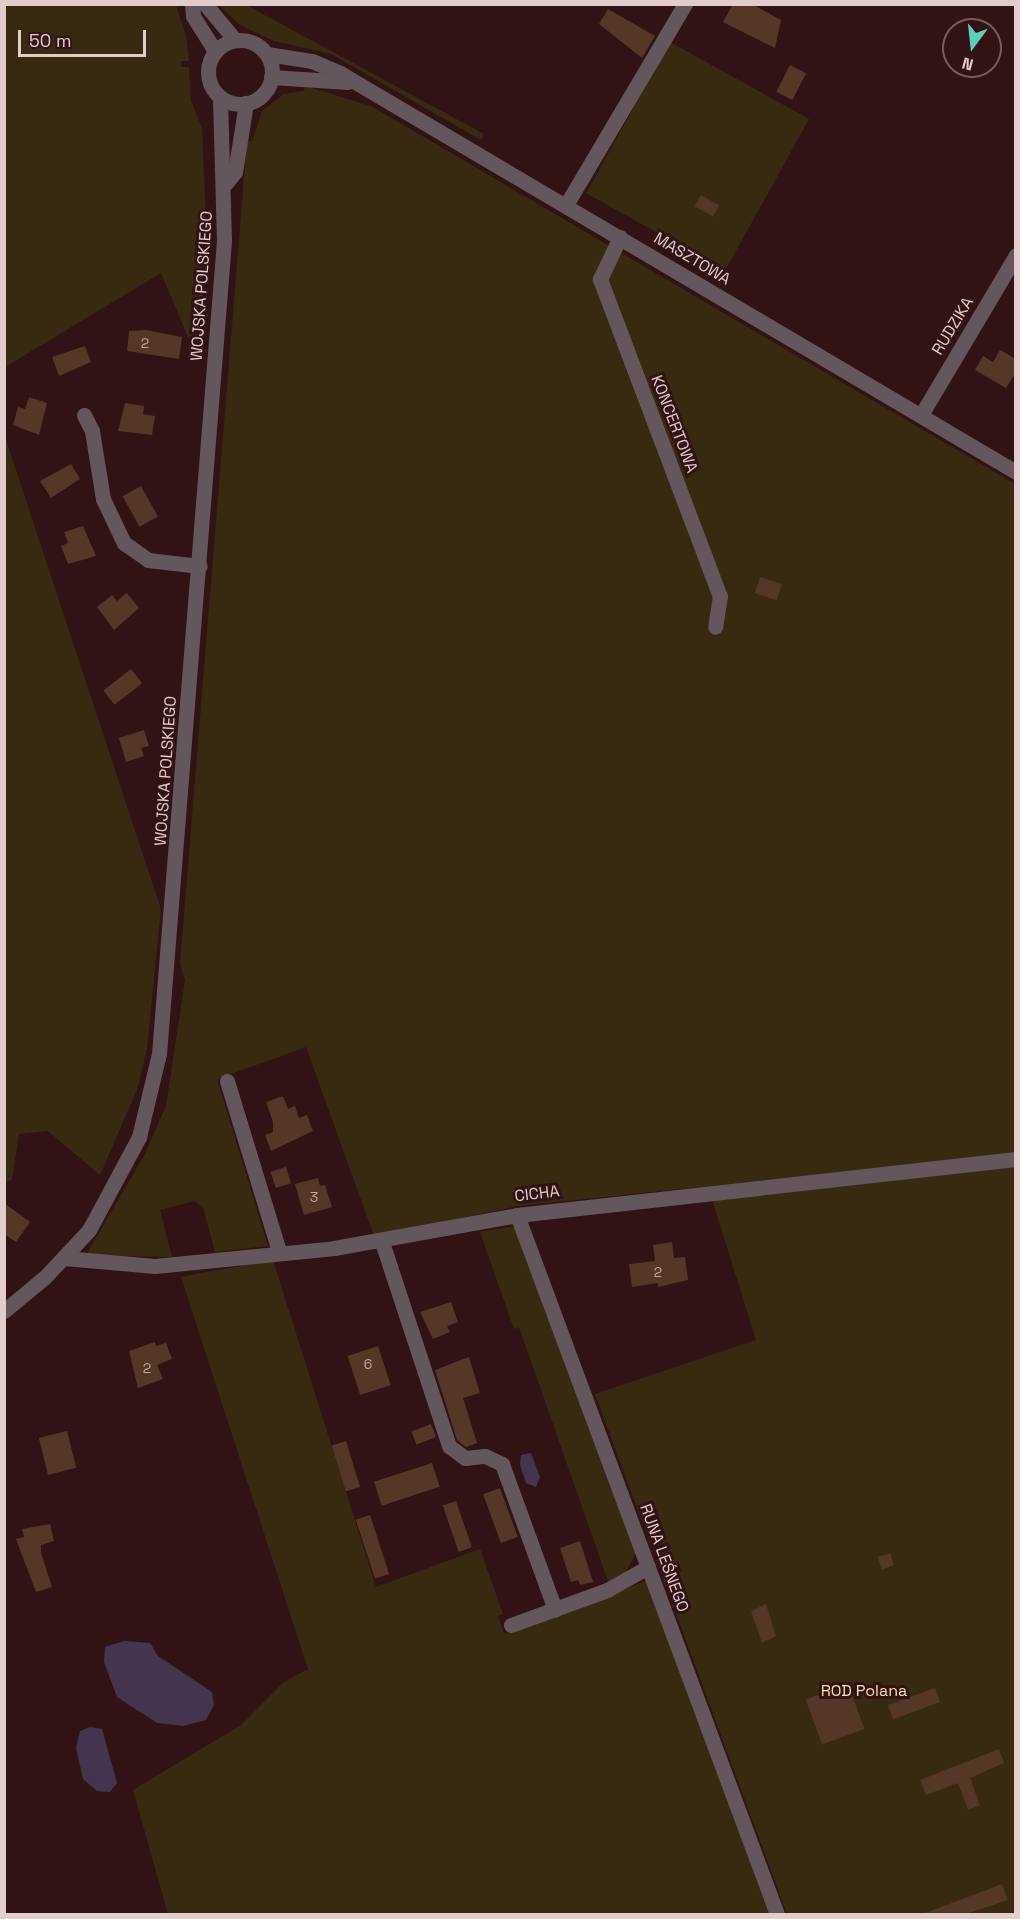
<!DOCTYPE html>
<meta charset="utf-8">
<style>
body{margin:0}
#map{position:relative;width:1020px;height:1919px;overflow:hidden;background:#311315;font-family:"Space Grotesk",sans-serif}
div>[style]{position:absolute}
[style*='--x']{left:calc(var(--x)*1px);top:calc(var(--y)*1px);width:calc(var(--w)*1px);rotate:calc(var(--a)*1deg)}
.green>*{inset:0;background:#382a10;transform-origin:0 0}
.water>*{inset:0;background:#44344e}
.building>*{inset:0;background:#543727;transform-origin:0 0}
.minor>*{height:15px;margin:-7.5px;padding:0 7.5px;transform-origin:7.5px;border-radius:7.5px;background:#64565d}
.minor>.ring{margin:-7.5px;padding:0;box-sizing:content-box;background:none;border:15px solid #64565d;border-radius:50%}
span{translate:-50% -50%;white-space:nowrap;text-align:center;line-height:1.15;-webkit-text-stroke:6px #311315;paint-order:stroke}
.number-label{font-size:14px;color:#bea7a3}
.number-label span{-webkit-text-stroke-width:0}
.street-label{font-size:16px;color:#e2cccc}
.park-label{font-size:16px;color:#fddea6}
.frame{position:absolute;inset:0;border:6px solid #e2cccc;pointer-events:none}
.north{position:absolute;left:942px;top:18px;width:60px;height:60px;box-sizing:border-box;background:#311315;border:2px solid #785d5e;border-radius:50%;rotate:195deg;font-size:16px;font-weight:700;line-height:24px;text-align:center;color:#e2cccc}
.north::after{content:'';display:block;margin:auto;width:21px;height:27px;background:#5cceba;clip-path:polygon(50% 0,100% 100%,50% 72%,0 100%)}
.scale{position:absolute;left:18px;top:30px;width:128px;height:27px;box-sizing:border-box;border:3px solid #e2cccc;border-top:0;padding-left:8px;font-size:18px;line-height:21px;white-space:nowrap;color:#e2cccc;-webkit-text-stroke:4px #311315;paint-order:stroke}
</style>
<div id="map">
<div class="green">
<i style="clip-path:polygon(4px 5px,176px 5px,186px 35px,189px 61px,181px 61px,181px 67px,189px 67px,191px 101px,202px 128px,207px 245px,201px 356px,196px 356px,161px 273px,5px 367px)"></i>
<i style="clip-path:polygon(219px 5px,246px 5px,484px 134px,481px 140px,331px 54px,274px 41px,240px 25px)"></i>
<i style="left:670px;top:42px;width:159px;height:173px;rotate:29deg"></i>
<i style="clip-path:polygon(305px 86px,371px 106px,1015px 484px,1015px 1154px,518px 1206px,374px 1236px,306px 1047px,217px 1079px,268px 1246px,215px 1252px,203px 1207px,194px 1201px,160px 1210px,172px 1257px,86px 1255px,145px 1154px,166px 1106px,185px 980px,180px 964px,247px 141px,252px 141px,262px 111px,284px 94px,304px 91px)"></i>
<i style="clip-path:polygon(5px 437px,161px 909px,147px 1049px,137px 1090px,100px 1175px,48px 1131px,19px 1134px,12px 1180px,5px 1182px)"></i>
<i style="clip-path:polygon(1015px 1167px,1015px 1914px,787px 1914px,595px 1394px,756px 1340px,711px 1196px)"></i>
<i style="clip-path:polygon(516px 1226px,636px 1553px,624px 1575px,608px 1581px,519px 1327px,514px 1329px,480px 1232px)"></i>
<i style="clip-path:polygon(273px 1260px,376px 1587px,480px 1549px,503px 1614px,498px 1616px,504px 1634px,646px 1581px,773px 1914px,168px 1914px,133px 1790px,241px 1725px,284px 1682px,308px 1669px,181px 1277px)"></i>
</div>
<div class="water">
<i style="clip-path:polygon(531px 1453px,540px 1477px,536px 1487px,526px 1483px,520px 1465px,521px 1455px)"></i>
<i style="clip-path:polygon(124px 1641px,150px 1643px,158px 1656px,212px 1692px,214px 1705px,206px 1720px,183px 1726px,157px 1723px,117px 1697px,104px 1662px,105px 1647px)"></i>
<i style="clip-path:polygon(90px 1727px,102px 1729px,117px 1783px,110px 1792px,97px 1791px,83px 1779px,76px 1748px,80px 1731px)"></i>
</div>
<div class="building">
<i style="clip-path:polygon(733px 4px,752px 4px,781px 20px,775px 48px,723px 22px)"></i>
<i style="clip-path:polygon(608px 9px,655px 36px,642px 58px,599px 24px)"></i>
<i style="left:790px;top:65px;width:18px;height:30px;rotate:27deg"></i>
<i style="left:701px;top:195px;width:21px;height:13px;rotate:29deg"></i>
<i style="clip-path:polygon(146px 330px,182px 337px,179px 359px,127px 351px,129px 331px)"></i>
<i style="clip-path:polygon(85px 346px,91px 362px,59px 376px,52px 357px)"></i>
<i style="clip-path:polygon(1000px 350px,1016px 359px,1016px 372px,1006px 388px,975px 370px,983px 356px,993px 362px)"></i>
<i style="clip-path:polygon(29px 397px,47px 403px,39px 435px,13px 425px,18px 407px,25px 409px)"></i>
<i style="clip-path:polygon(125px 403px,144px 406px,143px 414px,155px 416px,152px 435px,118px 431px)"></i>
<i style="clip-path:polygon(71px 464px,80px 479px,51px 498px,40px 481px)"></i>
<i style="left:141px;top:486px;width:35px;height:21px;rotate:61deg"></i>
<i style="clip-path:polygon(83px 526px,96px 556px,68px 564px,61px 546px,68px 543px,64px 532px)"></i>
<i style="left:760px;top:577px;width:23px;height:17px;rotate:18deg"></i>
<i style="clip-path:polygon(127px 593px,139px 608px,114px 630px,97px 607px,112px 595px,117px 601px)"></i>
<i style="left:131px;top:669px;width:18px;height:35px;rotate:52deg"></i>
<i style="clip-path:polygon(144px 730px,149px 746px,141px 748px,144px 756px,126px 762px,119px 738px)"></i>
<i style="clip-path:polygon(283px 1096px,288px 1109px,295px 1106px,299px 1118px,307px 1115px,313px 1131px,271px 1151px,265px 1135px,273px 1132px,273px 1122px,266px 1102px)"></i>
<i style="left:286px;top:1167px;width:17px;height:16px;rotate:73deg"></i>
<i style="clip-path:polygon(318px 1178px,320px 1186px,325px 1185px,332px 1207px,304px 1215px,295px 1184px)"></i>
<i style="clip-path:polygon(4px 1203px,30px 1222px,16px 1242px,4px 1234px)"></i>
<i style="clip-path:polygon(672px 1242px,674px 1258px,685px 1257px,688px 1280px,658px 1287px,658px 1283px,632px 1287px,629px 1264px,655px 1261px,653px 1245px)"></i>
<i style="clip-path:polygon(451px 1302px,458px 1322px,447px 1326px,450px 1332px,433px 1339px,420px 1312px)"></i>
<i style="clip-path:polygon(155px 1342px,156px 1346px,166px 1343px,172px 1359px,157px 1365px,163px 1379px,138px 1388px,129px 1351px)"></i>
<i style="left:378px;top:1346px;width:41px;height:32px;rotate:72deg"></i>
<i style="clip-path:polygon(469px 1357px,480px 1393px,463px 1398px,477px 1443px,466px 1447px,457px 1440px,435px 1370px)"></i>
<i style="left:431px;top:1424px;width:14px;height:21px;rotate:69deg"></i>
<i style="left:67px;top:1431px;width:38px;height:29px;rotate:76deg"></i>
<i style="left:346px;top:1441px;width:48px;height:15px;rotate:73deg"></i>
<i style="left:432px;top:1463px;width:25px;height:61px;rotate:72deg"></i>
<i style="left:500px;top:1488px;width:52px;height:18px;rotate:70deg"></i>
<i style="left:456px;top:1501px;width:49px;height:14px;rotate:71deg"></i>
<i style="left:370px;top:1515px;width:62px;height:15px;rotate:72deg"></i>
<i style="clip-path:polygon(50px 1524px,54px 1541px,41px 1545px,41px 1553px,52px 1587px,36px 1592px,16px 1539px,24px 1537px,22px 1529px)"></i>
<i style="clip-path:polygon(580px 1541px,593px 1582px,580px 1585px,578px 1580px,571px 1582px,560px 1548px)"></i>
<i style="left:890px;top:1553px;width:13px;height:13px;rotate:72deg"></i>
<i style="clip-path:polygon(766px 1604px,776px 1636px,762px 1643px,751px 1611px)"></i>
<i style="left:848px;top:1684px;width:48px;height:45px;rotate:70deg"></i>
<i style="left:935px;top:1688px;width:15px;height:50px;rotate:70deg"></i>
<i style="clip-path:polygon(999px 1749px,1004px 1763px,970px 1778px,980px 1805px,968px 1810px,958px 1783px,926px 1795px,920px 1780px)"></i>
<i style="clip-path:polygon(1002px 1884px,1008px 1900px,966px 1914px,923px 1914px)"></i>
</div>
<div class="minor">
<i style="--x:192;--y:4;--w:12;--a:85"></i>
<i style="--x:193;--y:16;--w:41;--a:57.8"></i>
<i style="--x:205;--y:4;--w:47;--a:50.2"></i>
<i class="ring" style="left:208px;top:40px;width:49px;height:49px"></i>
<i style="--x:267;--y:54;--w:46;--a:8.8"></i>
<i style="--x:312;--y:61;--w:30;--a:23"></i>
<i style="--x:340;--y:73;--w:785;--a:30.55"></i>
<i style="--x:271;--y:77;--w:77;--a:3.7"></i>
<i style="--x:226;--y:183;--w:14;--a:-51"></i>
<i style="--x:235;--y:172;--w:70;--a:-80.9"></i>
<i style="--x:566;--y:205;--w:234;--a:-59.4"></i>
<i style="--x:620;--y:237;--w:47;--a:115.5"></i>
<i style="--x:600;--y:279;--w:339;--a:69.3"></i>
<i style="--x:720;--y:596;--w:31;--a:99"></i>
<i style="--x:84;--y:415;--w:18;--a:63"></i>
<i style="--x:92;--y:431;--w:69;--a:80.8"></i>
<i style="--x:103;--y:499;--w:49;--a:64.5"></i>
<i style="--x:124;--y:543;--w:29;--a:35"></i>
<i style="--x:148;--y:560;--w:52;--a:6.6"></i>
<i style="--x:921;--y:415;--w:186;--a:-59.3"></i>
<i style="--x:227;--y:1081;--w:178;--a:73"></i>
<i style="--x:517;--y:1215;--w:746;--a:69.6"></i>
<i style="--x:382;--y:1242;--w:215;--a:71.8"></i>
<i style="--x:449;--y:1446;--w:20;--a:37"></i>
<i style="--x:465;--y:1458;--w:20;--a:-6"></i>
<i style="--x:485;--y:1456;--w:19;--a:25"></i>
<i style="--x:502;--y:1464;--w:155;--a:70"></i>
<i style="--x:64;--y:1258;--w:91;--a:5"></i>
<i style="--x:155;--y:1266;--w:180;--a:-5.7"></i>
<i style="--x:334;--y:1248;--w:186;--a:-10.2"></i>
<i style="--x:517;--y:1215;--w:502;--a:-6.4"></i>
<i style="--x:4;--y:1311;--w:53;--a:-39.7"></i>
<i style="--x:45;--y:1277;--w:64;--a:-46.9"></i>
<i style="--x:89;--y:1230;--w:106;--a:-61.7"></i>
<i style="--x:139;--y:1137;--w:85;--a:-76.5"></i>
<i style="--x:159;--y:1054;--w:816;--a:-85.43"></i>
<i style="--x:224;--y:241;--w:144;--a:-91.6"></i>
<i style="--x:511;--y:1625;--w:102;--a:-20"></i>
<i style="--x:607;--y:1590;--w:47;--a:-29.3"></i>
</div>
<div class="number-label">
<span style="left:145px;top:343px">2</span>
<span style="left:314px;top:1197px">3</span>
<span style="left:658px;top:1272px">2</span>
<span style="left:368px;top:1364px">6</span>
<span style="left:147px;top:1368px">2</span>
</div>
<div class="street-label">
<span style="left:692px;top:259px;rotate:31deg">MASZTOWA</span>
<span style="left:202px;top:286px;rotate:-86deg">WOJSKA POLSKIEGO</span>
<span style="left:953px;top:326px;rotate:-59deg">RUDZIKA</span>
<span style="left:674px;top:424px;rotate:69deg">KONCERTOWA</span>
<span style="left:166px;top:771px;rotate:-86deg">WOJSKA POLSKIEGO</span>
<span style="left:537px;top:1194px;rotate:-7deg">CICHA</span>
<span style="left:664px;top:1558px;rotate:70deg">RUNA LEŚNEGO</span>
</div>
<div class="park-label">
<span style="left:864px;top:1691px">ROD Polana</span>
</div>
<div class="frame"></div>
<div class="north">N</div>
<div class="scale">50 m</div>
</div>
